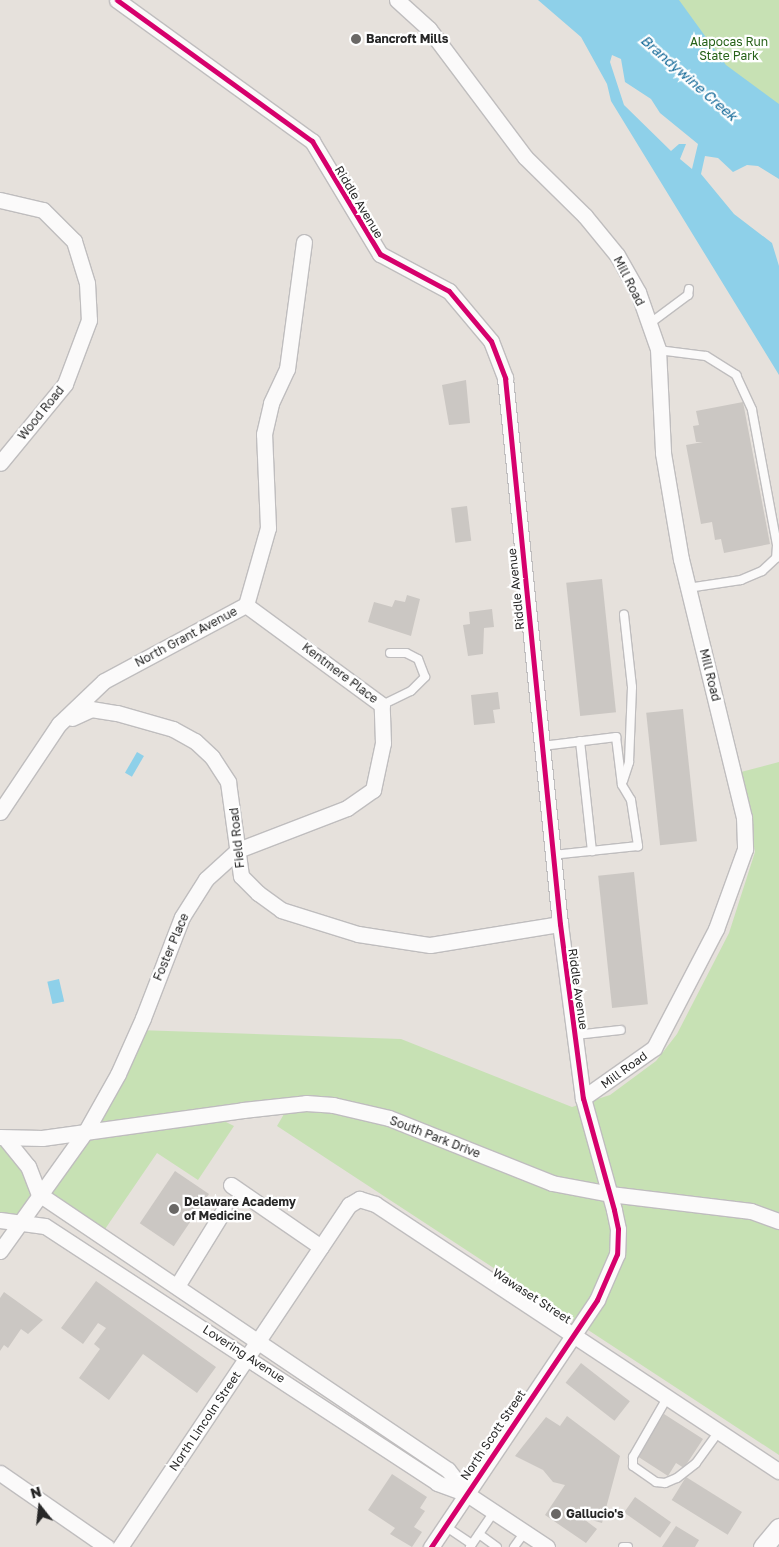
<!DOCTYPE html>
<style>
body{margin:0}
#map{position:relative;width:779px;height:1547px;overflow:hidden;background:#e6e1dc;font-family:"Golos Text",sans-serif}
div>[style]{position:absolute}
[style*='--x']{left:calc(var(--x)*1px);top:calc(var(--y)*1px);width:calc(var(--w)*1px);rotate:calc(var(--a)*1deg)}
.green>*{inset:0;background:#c7e1b4}
.water>*{inset:0;background:#8ed0e9;transform-origin:0 0}
.building>*{inset:0;background:#cbc7c3;transform-origin:0 0}
.roads{filter:drop-shadow(1px 0 #bfbdbe) drop-shadow(-1px 0 #bfbdbe) drop-shadow(0 1px #bfbdbe) drop-shadow(0 -1px #bfbdbe)}
.service>*{height:8px;margin:-4px;padding:0 4px;transform-origin:4px;border-radius:4px;background:#fbfafa}
.minor>*{height:15px;margin:-7.5px;padding:0 7.5px;transform-origin:7.5px;border-radius:7.5px;background:#fbfafa}
.tertiary>*{height:19px;margin:-9.5px;padding:0 9.5px;transform-origin:9.5px;border-radius:9.5px;background:#fbfafa}
.cycleway>*{height:5px;margin:-2.5px;padding:0 2.5px;transform-origin:2.5px;border-radius:2.5px;background:#d6006c}
.dots>*{width:14px;height:14px;translate:-50% -50%;box-sizing:border-box;border:2px solid #fff;border-radius:50%}
span{translate:-50% -50%;white-space:nowrap;text-align:center;line-height:1.15;-webkit-text-stroke:4.5px #fff;paint-order:stroke}
.poi-label{font-size:12px;color:#272727;font-weight:700}
.left{translate:0 -50%;text-align:left}
.park-label{font-size:12px;color:#276219}
.street-label{font-size:12px;color:#272727}
.water-label{font-size:14px;color:#0d6595;font-style:italic}
.north{position:absolute;left:15px;top:1482px;width:50px;height:50px;-webkit-text-stroke:4px #fff;paint-order:stroke;rotate:344deg;font-size:14px;font-weight:700;line-height:20px;text-align:center;color:#272727}
.north::after{content:'';display:block;margin:auto;width:18px;height:22px;background:#272727;clip-path:polygon(50% 0,100% 100%,50% 72%,0 100%)}
</style>
<div id="map">
<div class="green">
<i style="clip-path:polygon(599px 0,779px 0,779px 130px)"></i>
<i style="clip-path:polygon(779px 762px,779px 1455px,277px 1126px,284px 1114px,224px 1121px,234px 1126px,198px 1180px,157px 1153px,101px 1235px,39px 1194px,19px 1222px,0 1220px,0 1137px,40px 1194px,138px 1030px,401px 1039px,572px 1107px,610px 1095px,656px 1061px,677px 1034px,729px 933px,755px 852px,741px 772px)"></i>
</div>
<div class="water">
<i style="clip-path:polygon(evenodd,538px 0,679px 0,726px 65px,779px 104px,779px 179px,758px 166px,747px 165px,733px 172px,718px 158px,705px 156px,701px 174px,734px 214px,772px 243px,779px 266px,779px 375px,611px 101px,607px 84px,581px 37px,538px 0,612px 55px,621px 59px,625px 82px,651px 99px,660px 113px,698px 144px,692px 169px,680px 159px,686px 144px,679px 144px,671px 151px,624px 105px,610px 62px,612px 55px)"></i>
<i style="left:137px;top:752px;width:8px;height:24px;rotate:30deg"></i>
<i style="left:59px;top:979px;width:23px;height:12px;rotate:77deg"></i>
</div>
<div class="building">
<i style="clip-path:polygon(466px 380px,470px 423px,449px 425px,442px 385px)"></i>
<i style="clip-path:polygon(743px 402px,770px 544px,724px 553px,721px 539px,715px 540px,712px 522px,701px 524px,686px 445px,703px 442px,696px 442px,693px 426px,699px 425px,696px 411px)"></i>
<i style="left:467px;top:506px;width:35px;height:16px;rotate:83deg"></i>
<i style="left:602px;top:579px;width:134px;height:36px;rotate:84deg"></i>
<i style="clip-path:polygon(407px 595px,420px 599px,411px 636px,368px 622px,374px 602px,392px 607px,395px 600px,405px 602px)"></i>
<i style="clip-path:polygon(492px 609px,494px 627px,484px 628px,483px 654px,468px 656px,463px 625px,470px 624px,469px 612px)"></i>
<i style="clip-path:polygon(498px 692px,500px 709px,493px 710px,495px 723px,474px 725px,471px 695px)"></i>
<i style="left:683px;top:709px;width:133px;height:37px;rotate:84deg"></i>
<i style="left:634px;top:872px;width:133px;height:36px;rotate:84deg"></i>
<i style="left:175px;top:1171px;width:41px;height:63px;rotate:34deg"></i>
<i style="clip-path:polygon(96px 1281px,216px 1367px,197px 1393px,143px 1354px,109px 1400px,79px 1378px,100px 1349px,94px 1344px,106px 1328px,98px 1323px,83px 1344px,61px 1328px)"></i>
<i style="clip-path:polygon(4px 1292px,43px 1320px,28px 1334px,21px 1329px,8px 1348px,4px 1345px,0 1351px,0 1298px)"></i>
<i style="left:581px;top:1363px;width:62px;height:25px;rotate:38deg"></i>
<i style="clip-path:polygon(664px 1414px,703px 1439px,684px 1468px,676px 1463px,668px 1476px,637px 1456px)"></i>
<i style="clip-path:polygon(567px 1416px,620px 1456px,602px 1523px,581px 1517px,597px 1529px,586px 1543px,545px 1515px,565px 1485px,553px 1482px,543px 1470px,515px 1456px,546px 1417px,560px 1426px)"></i>
<i style="clip-path:polygon(392px 1474px,427px 1497px,420px 1508px,425px 1511px,414px 1527px,422px 1532px,412px 1547px,390px 1534px,395px 1528px,368px 1510px)"></i>
<i style="left:686px;top:1477px;width:66px;height:27px;rotate:32deg"></i>
<i style="left:635px;top:1497px;width:44px;height:19px;rotate:35deg"></i>
<i style="clip-path:polygon(676px 1526px,699px 1540px,695px 1547px,662px 1547px)"></i>
</div>
<div class="roads">
<div class="service">
<i style="--x:649;--y:324;--w:49;--a:-36.6"></i>
<i style="--x:688;--y:295;--w:6;--a:-81"></i>
<i style="--x:658;--y:350;--w:48;--a:7.1"></i>
<i style="--x:706;--y:356;--w:36;--a:32"></i>
<i style="--x:736;--y:375;--w:38;--a:65"></i>
<i style="--x:752;--y:410;--w:137;--a:79.5"></i>
<i style="--x:777;--y:545;--w:13;--a:94"></i>
<i style="--x:776;--y:558;--w:19;--a:137"></i>
<i style="--x:762;--y:571;--w:23;--a:157"></i>
<i style="--x:741;--y:580;--w:54;--a:171.4"></i>
<i style="--x:382;--y:705;--w:32;--a:-26"></i>
<i style="--x:411;--y:691;--w:20;--a:-45"></i>
<i style="--x:425;--y:677;--w:19;--a:-111"></i>
<i style="--x:418;--y:659;--w:13;--a:-153"></i>
<i style="--x:406;--y:653;--w:16;--a:180"></i>
<i style="--x:580;--y:741;--w:111;--a:83.8"></i>
<i style="--x:542;--y:746;--w:75;--a:-6.9"></i>
<i style="--x:616;--y:737;--w:48;--a:82.9"></i>
<i style="--x:622;--y:785;--w:17;--a:59"></i>
<i style="--x:631;--y:800;--w:47;--a:81.3"></i>
<i style="--x:638;--y:846;--w:85;--a:174"></i>
<i style="--x:623;--y:781;--w:20;--a:-72"></i>
<i style="--x:629;--y:762;--w:75;--a:-87.7"></i>
<i style="--x:632;--y:687;--w:73;--a:-96.3"></i>
<i style="--x:575;--y:1035;--w:46;--a:-6.2"></i>
<i style="--x:667;--y:1398;--w:68;--a:120"></i>
<i style="--x:633;--y:1457;--w:9;--a:90"></i>
<i style="--x:633;--y:1466;--w:28;--a:35"></i>
<i style="--x:656;--y:1482;--w:9;--a:6"></i>
<i style="--x:665;--y:1483;--w:13;--a:-23"></i>
<i style="--x:677;--y:1478;--w:24;--a:-38"></i>
<i style="--x:696;--y:1463;--w:39;--a:-54"></i>
<i style="--x:445;--y:1526;--w:32;--a:34"></i>
<i style="--x:479;--y:1534;--w:22;--a:36"></i>
<i style="--x:470;--y:1547;--w:42;--a:-55.6"></i>
<i style="--x:514;--y:1547;--w:19;--a:-54"></i>
<i style="--x:623;--y:1547;--w:5;--a:0"></i>
</div>
<div class="minor">
<i style="--x:117;--y:0;--w:241;--a:35.9"></i>
<i style="--x:312;--y:141;--w:132;--a:59"></i>
<i style="--x:380;--y:254;--w:78;--a:28.2"></i>
<i style="--x:449;--y:291;--w:65;--a:50"></i>
<i style="--x:491;--y:341;--w:40;--a:69"></i>
<i style="--x:505;--y:378;--w:549;--a:84.25"></i>
<i style="--x:560;--y:924;--w:176;--a:82.5"></i>
<i style="--x:583;--y:1098;--w:116;--a:74.5"></i>
<i style="--x:614;--y:1210;--w:19;--a:78"></i>
<i style="--x:618;--y:1229;--w:25;--a:92"></i>
<i style="--x:617;--y:1254;--w:50;--a:113.5"></i>
<i style="--x:597;--y:1300;--w:298;--a:123.9"></i>
<i style="--x:397;--y:0;--w:43;--a:42.2"></i>
<i style="--x:429;--y:29;--w:160;--a:53.1"></i>
<i style="--x:525;--y:157;--w:84;--a:44.5"></i>
<i style="--x:585;--y:216;--w:50;--a:50.6"></i>
<i style="--x:617;--y:255;--w:43;--a:60.4"></i>
<i style="--x:638;--y:292;--w:60;--a:70.7"></i>
<i style="--x:658;--y:349;--w:104;--a:87.2"></i>
<i style="--x:663;--y:453;--w:108;--a:80.4"></i>
<i style="--x:681;--y:559;--w:266;--a:76.3"></i>
<i style="--x:744;--y:817;--w:32;--a:88"></i>
<i style="--x:745;--y:849;--w:85;--a:109.9"></i>
<i style="--x:716;--y:929;--w:134;--a:117.5"></i>
<i style="--x:654;--y:1048;--w:87;--a:144.8"></i>
<i style="--x:0;--y:200;--w:44;--a:13.1"></i>
<i style="--x:43;--y:210;--w:44;--a:45"></i>
<i style="--x:74;--y:241;--w:44;--a:72.8"></i>
<i style="--x:87;--y:283;--w:37;--a:87"></i>
<i style="--x:89;--y:320;--w:68;--a:110.6"></i>
<i style="--x:65;--y:384;--w:102;--a:129.4"></i>
<i style="--x:72;--y:718;--w:21;--a:-25"></i>
<i style="--x:91;--y:709;--w:26;--a:9"></i>
<i style="--x:117;--y:713;--w:58;--a:15.9"></i>
<i style="--x:173;--y:729;--w:25;--a:29"></i>
<i style="--x:195;--y:741;--w:23;--a:43"></i>
<i style="--x:212;--y:757;--w:30;--a:57"></i>
<i style="--x:228;--y:782;--w:95;--a:82.1"></i>
<i style="--x:241;--y:876;--w:24;--a:45"></i>
<i style="--x:258;--y:893;--w:29;--a:36"></i>
<i style="--x:281;--y:910;--w:81;--a:17.3"></i>
<i style="--x:358;--y:934;--w:73;--a:8.7"></i>
<i style="--x:430;--y:945;--w:132;--a:-9.2"></i>
<i style="--x:0;--y:812;--w:106;--a:-56.2"></i>
<i style="--x:59;--y:724;--w:62;--a:-43.7"></i>
<i style="--x:104;--y:681;--w:161;--a:-28.2"></i>
<i style="--x:246;--y:605;--w:80;--a:-74.1"></i>
<i style="--x:268;--y:528;--w:94;--a:-92.4"></i>
<i style="--x:264;--y:434;--w:32;--a:-77"></i>
<i style="--x:271;--y:403;--w:38;--a:-65"></i>
<i style="--x:287;--y:369;--w:128;--a:-82.4"></i>
<i style="--x:0;--y:1137;--w:42;--a:1.4"></i>
<i style="--x:42;--y:1138;--w:203;--a:-7.9"></i>
<i style="--x:243;--y:1110;--w:63;--a:-6.3"></i>
<i style="--x:306;--y:1103;--w:27;--a:4"></i>
<i style="--x:333;--y:1105;--w:57;--a:13.1"></i>
<i style="--x:389;--y:1118;--w:175;--a:21.7"></i>
<i style="--x:552;--y:1183;--w:59;--a:10.7"></i>
<i style="--x:610;--y:1194;--w:142;--a:6.9"></i>
<i style="--x:751;--y:1211;--w:30;--a:20"></i>
<i style="--x:5;--y:1138;--w:36;--a:51"></i>
<i style="--x:28;--y:1166;--w:30;--a:69"></i>
<i style="--x:39;--y:1194;--w:493;--a:34"></i>
<i style="--x:448;--y:1470;--w:31;--a:52"></i>
<i style="--x:231;--y:1185;--w:109;--a:34.6"></i>
<i style="--x:0;--y:1220;--w:45;--a:7.6"></i>
<i style="--x:45;--y:1226;--w:469;--a:33.2"></i>
<i style="--x:437;--y:1483;--w:32;--a:20"></i>
<i style="--x:467;--y:1494;--w:96;--a:33.5"></i>
<i style="--x:0;--y:1251;--w:148;--a:-54.4"></i>
<i style="--x:86;--y:1131;--w:65;--a:-60.7"></i>
<i style="--x:118;--y:1074;--w:61;--a:-65.9"></i>
<i style="--x:143;--y:1018;--w:108;--a:-68.9"></i>
<i style="--x:182;--y:917;--w:45;--a:-57.7"></i>
<i style="--x:206;--y:879;--w:43;--a:-42.2"></i>
<i style="--x:238;--y:850;--w:117;--a:-21.1"></i>
<i style="--x:347;--y:808;--w:32;--a:-35"></i>
<i style="--x:373;--y:790;--w:48;--a:-78"></i>
<i style="--x:383;--y:743;--w:38;--a:-92"></i>
<i style="--x:382;--y:705;--w:169;--a:-143.7"></i>
<i style="--x:177;--y:1286;--w:89;--a:-58.3"></i>
<i style="--x:0;--y:1473;--w:130;--a:34.7"></i>
<i style="--x:120;--y:1547;--w:412;--a:-56.2"></i>
<i style="--x:349;--y:1205;--w:12;--a:-31"></i>
<i style="--x:359;--y:1199;--w:17;--a:17"></i>
<i style="--x:375;--y:1204;--w:484;--a:33.5"></i>
</div>
<div class="tertiary">
<i style="--x:763;--y:1547;--w:25;--a:-50"></i>
</div>
</div>
<div class="cycleway">
<i style="--x:117;--y:0;--w:241;--a:35.9"></i>
<i style="--x:312;--y:141;--w:132;--a:59"></i>
<i style="--x:380;--y:254;--w:78;--a:28.2"></i>
<i style="--x:449;--y:291;--w:65;--a:50"></i>
<i style="--x:491;--y:341;--w:40;--a:69"></i>
<i style="--x:505;--y:378;--w:549;--a:84.25"></i>
<i style="--x:560;--y:924;--w:176;--a:82.5"></i>
<i style="--x:583;--y:1098;--w:116;--a:74.5"></i>
<i style="--x:614;--y:1210;--w:19;--a:78"></i>
<i style="--x:618;--y:1229;--w:25;--a:92"></i>
<i style="--x:617;--y:1254;--w:50;--a:113.5"></i>
<i style="--x:597;--y:1300;--w:298;--a:123.9"></i>
</div>
<div class="dots">
<i style="left:356px;top:39px;background:#6a6866"></i>
<i style="left:174px;top:1209px;background:#6a6866"></i>
<i style="left:556px;top:1514px;background:#6a6866"></i>
</div>
<div class="poi-label">
<span class="left" style="left:366px;top:39px">Bancroft Mills</span>
<span class="left" style="left:184px;top:1209px">Delaware Academy<br>of Medicine</span>
<span class="left" style="left:566px;top:1514px">Gallucio's</span>
</div>
<div class="park-label">
<span style="left:729px;top:49px">Alapocas Run<br>State Park</span>
</div>
<div class="street-label">
<span style="left:359px;top:202px;rotate:59deg">Riddle Avenue</span>
<span style="left:629px;top:281px;rotate:63deg">Mill Road</span>
<span style="left:41px;top:413px;rotate:-51deg">Wood Road</span>
<span style="left:516px;top:589px;rotate:-96deg">Riddle Avenue</span>
<span style="left:186px;top:637px;rotate:-28deg">North Grant Avenue</span>
<span style="left:340px;top:673px;rotate:37deg">Kentmere Place</span>
<span style="left:710px;top:675px;rotate:76deg">Mill Road</span>
<span style="left:237px;top:838px;rotate:-96deg">Field Road</span>
<span style="left:171px;top:947px;rotate:-67deg">Foster Place</span>
<span style="left:578px;top:989px;rotate:82deg">Riddle Avenue</span>
<span style="left:624px;top:1070px;rotate:-36deg">Mill Road</span>
<span style="left:435px;top:1137px;rotate:21deg">South Park Drive</span>
<span style="left:532px;top:1296px;rotate:33deg">Wawaset Street</span>
<span style="left:244px;top:1354px;rotate:33deg">Lovering Avenue</span>
<span style="left:205px;top:1421px;rotate:-56deg">North Lincoln Street</span>
<span style="left:493px;top:1435px;rotate:-56deg">North Scott Street</span>
</div>
<div class="water-label">
<span style="left:689px;top:78px;rotate:41deg">Brandywine Creek</span>
</div>
<div class="north">N</div>
</div>
